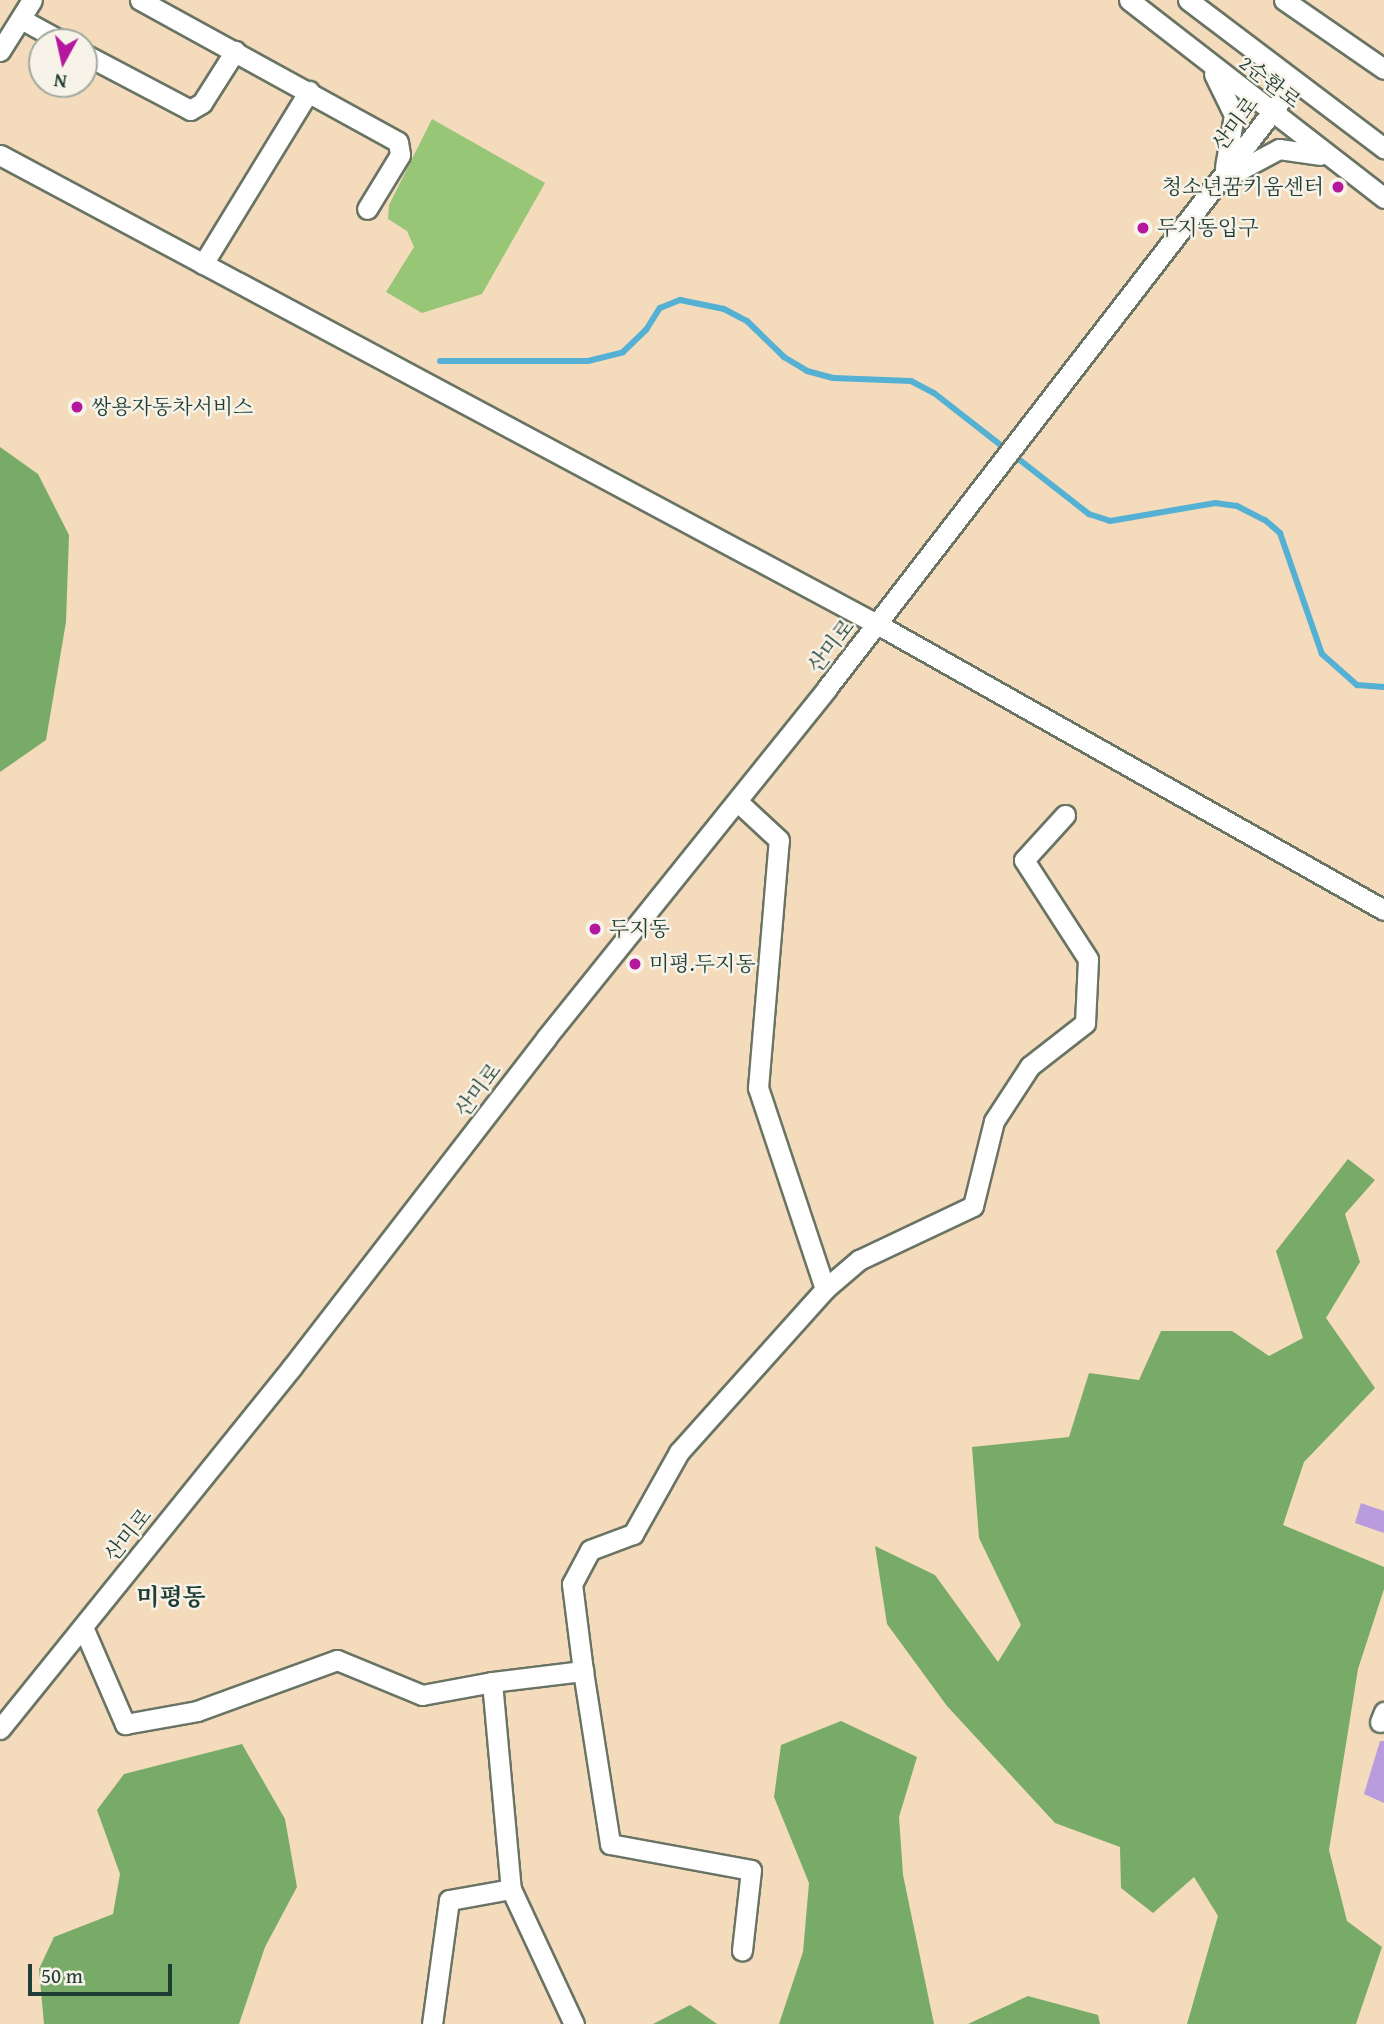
<!DOCTYPE html>
<meta charset="utf-8">
<style>
body{margin:0}
#map{position:relative;width:1384px;height:2024px;overflow:hidden;background:#f3dbbc;font-family:"Gentium Book Plus","Noto Serif KR",serif}
div>[style]{position:absolute}
[style*='--x']{left:calc(var(--x)*1px);top:calc(var(--y)*1px);width:calc(var(--w)*1px);rotate:calc(var(--a)*1deg)}
.green>*{inset:0;background:#96c676}
.forest>*{inset:0;background:#78ab67}
.stream>*{height:6px;margin:-3px;padding:0 3px;transform-origin:3px;border-radius:3px;background:#55b1d3}
.building>*{inset:0;background:#b99cdd}
.roads{filter:drop-shadow(2px 0 #697464) drop-shadow(-2px 0 #697464) drop-shadow(0 2px #697464) drop-shadow(0 -2px #697464)}
.minor>*{height:19px;margin:-9.5px;padding:0 9.5px;transform-origin:9.5px;border-radius:9.5px;background:#fff}
.dots>*{width:19px;height:19px;translate:-50% -50%;box-sizing:border-box;border:4px solid #f7f3e8;border-radius:50%}
span{translate:-50% -50%;white-space:nowrap;text-align:center;line-height:1.15;-webkit-text-stroke:5px #f7f3e8;paint-order:stroke}
.street-label{font-size:21px;color:#1f3d34}
.poi-label{font-size:21px;color:#1f3d34}
.right{translate:-100% -50%;text-align:right}
.left{translate:0 -50%;text-align:left}
.quarter-label{font-size:24px;color:#1f3d34;font-weight:700}
.north{position:absolute;left:28px;top:28px;width:70px;height:70px;box-sizing:border-box;background:#f7f3e8;border:2px solid #a1aaa0;border-radius:50%;rotate:188deg;font-size:19px;font-weight:700;line-height:28px;text-align:center;color:#1f3d34}
.north::after{content:'';display:block;margin:auto;width:24px;height:32px;background:#b5179e;clip-path:polygon(50% 0,100% 100%,50% 72%,0 100%)}
.scale{position:absolute;left:28px;top:1964px;width:144px;height:32px;box-sizing:border-box;border:4px solid #1f3d34;border-top:0;padding-left:9px;font-size:21px;line-height:24px;white-space:nowrap;color:#1f3d34;-webkit-text-stroke:5px #f7f3e8;paint-order:stroke}
</style>
<div id="map">
<div class="green">
<i style="clip-path:polygon(432px 119px,545px 183px,482px 294px,422px 313px,386px 292px,414px 247px,407px 231px,388px 219px,389px 205px)"></i>
</div>
<div class="forest">
<i style="clip-path:polygon(0 447px,38px 474px,69px 535px,66px 622px,46px 740px,0 772px)"></i>
<i style="clip-path:polygon(1348px 1159px,1375px 1180px,1345px 1214px,1360px 1262px,1326px 1318px,1375px 1388px,1304px 1462px,1283px 1525px,1384px 1567px,1384px 1589px,1358px 1669px,1329px 1850px,1347px 1921px,1382px 1947px,1356px 2024px,1187px 2024px,1218px 1916px,1194px 1877px,1153px 1913px,1121px 1888px,1120px 1847px,1055px 1823px,947px 1706px,887px 1624px,875px 1546px,935px 1575px,998px 1662px,1021px 1625px,979px 1538px,972px 1447px,1069px 1437px,1089px 1373px,1139px 1380px,1161px 1331px,1232px 1331px,1269px 1356px,1303px 1338px,1276px 1251px)"></i>
<i style="clip-path:polygon(841px 1721px,917px 1757px,899px 1817px,903px 1875px,934px 2024px,779px 2024px,803px 1952px,809px 1883px,774px 1797px,781px 1745px)"></i>
<i style="clip-path:polygon(242px 1744px,285px 1819px,297px 1887px,265px 1947px,239px 2024px,44px 2024px,39px 1969px,54px 1937px,113px 1914px,120px 1874px,97px 1810px,124px 1774px)"></i>
<i style="clip-path:polygon(1028px 1996px,1098px 2015px,1100px 2024px,968px 2024px)"></i>
<i style="clip-path:polygon(690px 2005px,717px 2024px,653px 2024px)"></i>
</div>
<div class="stream">
<i style="--x:440;--y:361;--w:148;--a:0"></i>
<i style="--x:588;--y:361;--w:36;--a:-14"></i>
<i style="--x:623;--y:352;--w:32;--a:-44"></i>
<i style="--x:646;--y:330;--w:26;--a:-58"></i>
<i style="--x:660;--y:308;--w:22;--a:-22"></i>
<i style="--x:680;--y:300;--w:45;--a:11.6"></i>
<i style="--x:724;--y:309;--w:26;--a:28"></i>
<i style="--x:747;--y:321;--w:52;--a:44.2"></i>
<i style="--x:784;--y:357;--w:27;--a:31"></i>
<i style="--x:807;--y:371;--w:27;--a:15"></i>
<i style="--x:833;--y:378;--w:78;--a:2.2"></i>
<i style="--x:911;--y:381;--w:26;--a:28"></i>
<i style="--x:934;--y:393;--w:197;--a:38"></i>
<i style="--x:1089;--y:514;--w:22;--a:18"></i>
<i style="--x:1110;--y:521;--w:107;--a:-9.7"></i>
<i style="--x:1215;--y:503;--w:22;--a:8"></i>
<i style="--x:1237;--y:506;--w:31;--a:27"></i>
<i style="--x:1265;--y:520;--w:20;--a:41"></i>
<i style="--x:1280;--y:533;--w:128;--a:70.9"></i>
<i style="--x:1322;--y:654;--w:47;--a:41.5"></i>
<i style="--x:1357;--y:685;--w:27;--a:4"></i>
</div>
<div class="building">
<i style="clip-path:polygon(1361px 1503px,1384px 1511px,1384px 1533px,1355px 1523px)"></i>
<i style="clip-path:polygon(1380px 1741px,1384px 1741px,1384px 1803px,1364px 1794px)"></i>
</div>
<div class="roads">
<div class="minor">
<i style="--x:140;--y:0;--w:294;--a:28.8"></i>
<i style="--x:398;--y:142;--w:13;--a:81"></i>
<i style="--x:400;--y:155;--w:63;--a:121.4"></i>
<i style="--x:1129;--y:0;--w:323;--a:37.8"></i>
<i style="--x:1188;--y:0;--w:246;--a:37.1"></i>
<i style="--x:1284;--y:0;--w:121;--a:34.6"></i>
<i style="--x:21;--y:19;--w:48;--a:28.7"></i>
<i style="--x:0;--y:51;--w:60;--a:-57.9"></i>
<i style="--x:84;--y:54;--w:120;--a:27.8"></i>
<i style="--x:190;--y:110;--w:14;--a:-30"></i>
<i style="--x:202;--y:103;--w:62;--a:-57.6"></i>
<i style="--x:1214;--y:74;--w:46;--a:64"></i>
<i style="--x:1234;--y:115;--w:53;--a:99.8"></i>
<i style="--x:0;--y:155;--w:995;--a:28.14"></i>
<i style="--x:877;--y:624;--w:582;--a:29.43"></i>
<i style="--x:1232;--y:174;--w:53;--a:-28"></i>
<i style="--x:1279;--y:149;--w:41;--a:8.3"></i>
<i style="--x:203;--y:264;--w:203;--a:-58.5"></i>
<i style="--x:825;--y:1289;--w:45;--a:-40.5"></i>
<i style="--x:859;--y:1260;--w:126;--a:-25.3"></i>
<i style="--x:973;--y:1206;--w:88;--a:-76.1"></i>
<i style="--x:994;--y:1121;--w:66;--a:-56.8"></i>
<i style="--x:1030;--y:1066;--w:70;--a:-38"></i>
<i style="--x:1085;--y:1023;--w:64;--a:-87.3"></i>
<i style="--x:1088;--y:959;--w:118;--a:-122.9"></i>
<i style="--x:1024;--y:860;--w:61;--a:-47.7"></i>
<i style="--x:83;--y:1627;--w:106;--a:66.6"></i>
<i style="--x:125;--y:1724;--w:73;--a:-10.2"></i>
<i style="--x:197;--y:1711;--w:149;--a:-20"></i>
<i style="--x:337;--y:1660;--w:92;--a:22.4"></i>
<i style="--x:422;--y:1695;--w:71;--a:-10.5"></i>
<i style="--x:492;--y:1682;--w:208;--a:84.8"></i>
<i style="--x:511;--y:1889;--w:63;--a:169.9"></i>
<i style="--x:449;--y:1900;--w:125;--a:97.8"></i>
<i style="--x:583;--y:1671;--w:88;--a:-97.2"></i>
<i style="--x:572;--y:1584;--w:38;--a:-62"></i>
<i style="--x:590;--y:1550;--w:46;--a:-20.4"></i>
<i style="--x:633;--y:1534;--w:94;--a:-60.7"></i>
<i style="--x:679;--y:1452;--w:219;--a:-48.1"></i>
<i style="--x:825;--y:1289;--w:212;--a:-108.4"></i>
<i style="--x:758;--y:1088;--w:249;--a:-85.2"></i>
<i style="--x:779;--y:840;--w:57;--a:-137.1"></i>
<i style="--x:492;--y:1682;--w:92;--a:-6.9"></i>
<i style="--x:583;--y:1671;--w:175;--a:81.1"></i>
<i style="--x:610;--y:1844;--w:143;--a:10.4"></i>
<i style="--x:751;--y:1870;--w:81;--a:96.4"></i>
<i style="--x:1380;--y:1722;--w:11;--a:-68"></i>
<i style="--x:0;--y:1729;--w:465;--a:-51.1"></i>
<i style="--x:292;--y:1367;--w:416;--a:-52.3"></i>
<i style="--x:546;--y:1038;--w:449;--a:-51.2"></i>
<i style="--x:827;--y:688;--w:766;--a:-52.32"></i>
<i style="--x:511;--y:1889;--w:149;--a:65"></i>
</div>
</div>
<div class="dots">
<i style="left:1338px;top:187px;background:#b5179e"></i>
<i style="left:1143px;top:228px;background:#b5179e"></i>
<i style="left:77px;top:407px;background:#b5179e"></i>
<i style="left:595px;top:929px;background:#b5179e"></i>
<i style="left:635px;top:964px;background:#b5179e"></i>
</div>
<div class="street-label">
<span style="left:1270px;top:82px;rotate:38deg">2순환로</span>
<span style="left:1235px;top:124px;rotate:-53deg">산미로</span>
<span style="left:831px;top:646px;rotate:-52deg">산미로</span>
<span style="left:478px;top:1090px;rotate:-53deg">산미로</span>
<span style="left:128px;top:1535px;rotate:-51deg">산미로</span>
</div>
<div class="poi-label">
<span class="right" style="left:1324px;top:187px">청소년꿈키움센터</span>
<span class="left" style="left:1157px;top:228px">두지동입구</span>
<span class="left" style="left:91px;top:407px">쌍용자동차서비스</span>
<span class="left" style="left:609px;top:929px">두지동</span>
<span class="left" style="left:649px;top:964px">미평.두지동</span>
</div>
<div class="quarter-label">
<span style="left:171px;top:1597px">미평동</span>
</div>
<div class="north">N</div>
<div class="scale">50 m</div>
</div>
